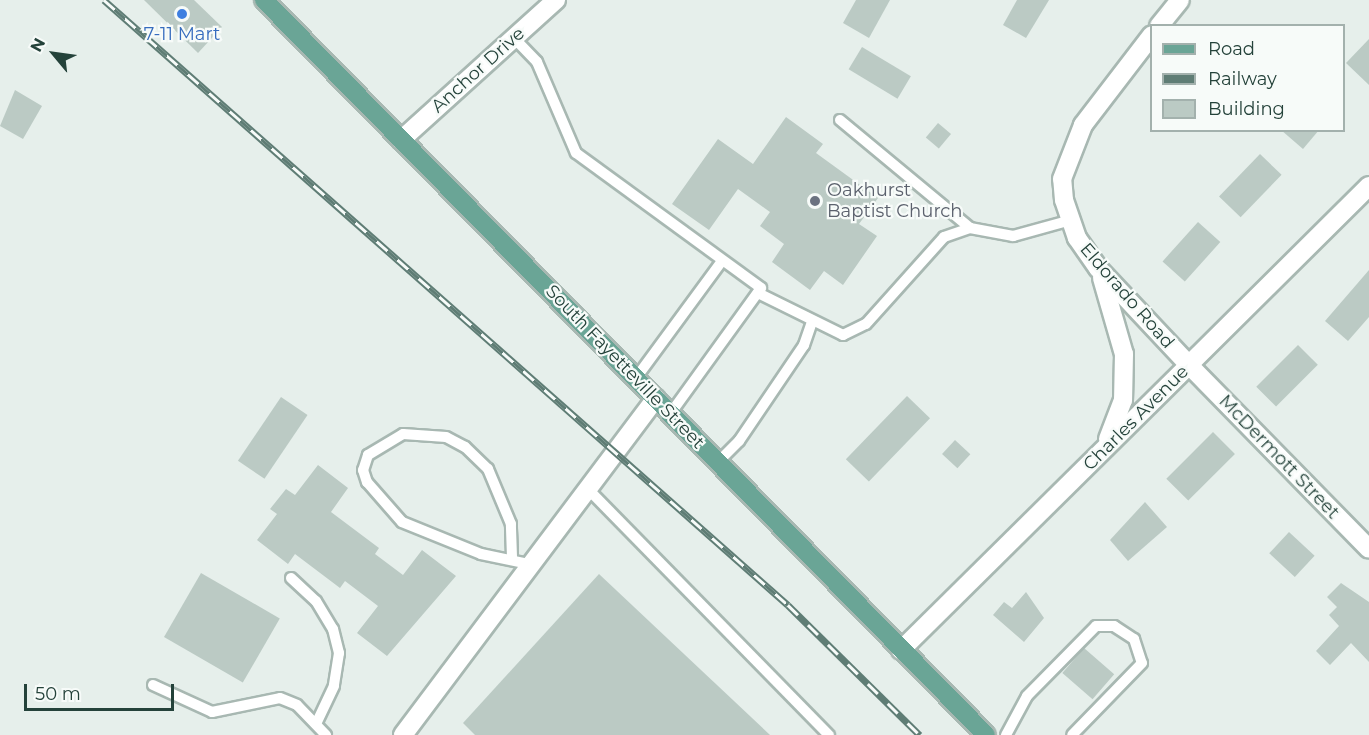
<!DOCTYPE html>
<style>
body{margin:0}
#map{position:relative;width:1369px;height:735px;overflow:hidden;background:#e6efeb;font-family:Montserrat,sans-serif}
div>[style]{position:absolute}
[style*='--x']{left:calc(var(--x)*1px);top:calc(var(--y)*1px);width:calc(var(--w)*1px);rotate:calc(var(--a)*1deg)}
.building>*{inset:0;background:#bbcac4;transform-origin:0 0}
.roads{filter:drop-shadow(2px 0 #a8b8b2) drop-shadow(-2px 0 #a8b8b2) drop-shadow(0 2px #a8b8b2) drop-shadow(0 -2px #a8b8b2)}
.service>*{height:10px;margin:-5px;padding:0 5px;transform-origin:5px;border-radius:5px;background:#fff}
.minor>*{height:18px;margin:-9px;padding:0 9px;transform-origin:9px;border-radius:9px;background:#fff}
.tertiary>*{height:18px;margin:-9px;padding:0 9px;transform-origin:9px;border-radius:9px;background:#fff}
.primary>*{height:18px;margin:-9px;padding:0 9px;transform-origin:9px;border-radius:9px;background:#6aa596}
.rail>*{height:7px;margin-top:-3.5px;transform-origin:0;background:repeating-linear-gradient(90deg,#f7fbf9 0 14px,#5f7d75 0 28px);box-sizing:border-box;border-block:2px solid #5f7d75}
.dots>*{width:16px;height:16px;translate:-50% -50%;box-sizing:border-box;border:3px solid #f7fbf9;border-radius:50%}
span{translate:-50% -50%;white-space:nowrap;text-align:center;line-height:1.15;-webkit-text-stroke:4.5px #f7fbf9;paint-order:stroke}
.shop-label{font-size:18px;color:#366cbe}
.street-label{font-size:18px;color:#24423a}
.worship-label{font-size:18px;color:#5b616d}
.left{translate:0 -50%;text-align:left}
.legend{position:absolute;left:1150px;top:24px;width:195px;height:108px;box-sizing:border-box;background:#f7fbf9;border:2px solid #a3b1ad;margin:0;padding:8px 10px;list-style:none;font-size:18px;color:#24423a}
.legend li{display:flex;align-items:center;gap:12px;height:30px}
.legend b{width:30px;border:2px solid #a3b1ad}
.north{position:absolute;left:24px;top:24px;width:60px;height:60px;-webkit-text-stroke:4px #f7fbf9;paint-order:stroke;rotate:299deg;font-size:16px;font-weight:700;line-height:24px;text-align:center;color:#24423a}
.north::after{content:'';display:block;margin:auto;width:21px;height:27px;background:#24423a;clip-path:polygon(50% 0,100% 100%,50% 72%,0 100%)}
.scale{position:absolute;left:24px;top:684px;width:150px;height:27px;box-sizing:border-box;border:3px solid #24423a;border-top:0;padding-left:8px;font-size:18px;line-height:21px;white-space:nowrap;color:#24423a;-webkit-text-stroke:4px #f7fbf9;paint-order:stroke}
</style>
<div id="map">
<div class="building">
<i style="clip-path:polygon(144px 0,194px 0,222px 27px,198px 53px)"></i>
<i style="clip-path:polygon(856px 0,890px 0,869px 38px,843px 23px)"></i>
<i style="clip-path:polygon(1017px 0,1049px 0,1026px 38px,1003px 25px)"></i>
<i style="clip-path:polygon(1369px 39px,1369px 85px,1346px 63px)"></i>
<i style="left:862px;top:47px;width:57px;height:26px;rotate:31deg"></i>
<i style="clip-path:polygon(15px 90px,42px 106px,23px 139px,0 126px)"></i>
<i style="clip-path:polygon(786px 117px,823px 144px,816px 153px,878px 198px,859px 224px,877px 236px,843px 285px,824px 271px,810px 290px,772px 262px,784px 244px,760px 226px,770px 212px,738px 189px,709px 230px,672px 204px,718px 139px,753px 164px)"></i>
<i style="left:938px;top:123px;width:17px;height:19px;rotate:40deg"></i>
<i style="clip-path:polygon(1281px 130px,1319px 130px,1303px 149px)"></i>
<i style="left:1260px;top:154px;width:30px;height:59px;rotate:44deg"></i>
<i style="left:1198px;top:222px;width:30px;height:53px;rotate:42deg"></i>
<i style="clip-path:polygon(1369px 270px,1369px 317px,1348px 341px,1325px 321px)"></i>
<i style="left:1298px;top:345px;width:28px;height:59px;rotate:45deg"></i>
<i style="left:907px;top:396px;width:32px;height:88px;rotate:44deg"></i>
<i style="left:281px;top:397px;width:32px;height:77px;rotate:34deg"></i>
<i style="left:1213px;top:432px;width:31px;height:66px;rotate:45deg"></i>
<i style="left:955px;top:440px;width:21px;height:19px;rotate:43deg"></i>
<i style="clip-path:polygon(318px 465px,348px 488px,331px 512px,379px 548px,375px 554px,403px 575px,422px 550px,456px 576px,387px 656px,357px 633px,378px 606px,345px 581px,340px 588px,295px 554px,288px 564px,257px 540px,277px 514px,270px 509px,286px 489px,295px 495px)"></i>
<i style="clip-path:polygon(1145px 502px,1167px 527px,1128px 561px,1110px 540px)"></i>
<i style="left:1289px;top:532px;width:35px;height:29px;rotate:43deg"></i>
<i style="left:201px;top:573px;width:91px;height:74px;rotate:30deg"></i>
<i style="clip-path:polygon(599px 574px,770px 735px,475px 735px,463px 723px)"></i>
<i style="clip-path:polygon(1341px 583px,1369px 602px,1369px 662px,1351px 643px,1330px 665px,1316px 651px,1339px 626px,1329px 615px,1337px 607px,1327px 597px)"></i>
<i style="clip-path:polygon(1026px 592px,1044px 618px,1024px 642px,993px 615px,1004px 602px,1012px 608px)"></i>
<i style="left:1084px;top:648px;width:40px;height:33px;rotate:41deg"></i>
</div>
<div class="roads">
<div class="service">
<i style="--x:514;--y:38;--w:33;--a:46"></i>
<i style="--x:537;--y:62;--w:99;--a:66.8"></i>
<i style="--x:576;--y:153;--w:229;--a:36.1"></i>
<i style="--x:761;--y:288;--w:154;--a:125.8"></i>
<i style="--x:840;--y:120;--w:169;--a:39.7"></i>
<i style="--x:758;--y:293;--w:95;--a:26.3"></i>
<i style="--x:843;--y:335;--w:25;--a:-26"></i>
<i style="--x:866;--y:324;--w:117;--a:-48.1"></i>
<i style="--x:944;--y:237;--w:28;--a:-19"></i>
<i style="--x:970;--y:228;--w:44;--a:10.5"></i>
<i style="--x:1013;--y:236;--w:60;--a:-15.4"></i>
<i style="--x:636;--y:378;--w:145;--a:-53.7"></i>
<i style="--x:718;--y:462;--w:30;--a:-45"></i>
<i style="--x:739;--y:441;--w:116;--a:-55.9"></i>
<i style="--x:804;--y:345;--w:24;--a:-71"></i>
<i style="--x:589;--y:490;--w:343;--a:45.6"></i>
<i style="--x:512;--y:557;--w:33;--a:-92"></i>
<i style="--x:511;--y:524;--w:60;--a:-112.7"></i>
<i style="--x:488;--y:469;--w:32;--a:-136"></i>
<i style="--x:465;--y:447;--w:21;--a:-152"></i>
<i style="--x:446;--y:437;--w:43;--a:-176"></i>
<i style="--x:403;--y:434;--w:41;--a:149"></i>
<i style="--x:368;--y:455;--w:16;--a:108"></i>
<i style="--x:363;--y:470;--w:13;--a:72"></i>
<i style="--x:367;--y:482;--w:53;--a:48.8"></i>
<i style="--x:402;--y:522;--w:85;--a:22.1"></i>
<i style="--x:481;--y:554;--w:53;--a:11.9"></i>
<i style="--x:291;--y:578;--w:34;--a:43"></i>
<i style="--x:316;--y:601;--w:33;--a:59"></i>
<i style="--x:333;--y:629;--w:25;--a:76"></i>
<i style="--x:339;--y:653;--w:33;--a:99"></i>
<i style="--x:334;--y:686;--w:42;--a:115.3"></i>
<i style="--x:153;--y:685;--w:65;--a:24.6"></i>
<i style="--x:212;--y:712;--w:69;--a:-11.6"></i>
<i style="--x:280;--y:698;--w:18;--a:22"></i>
<i style="--x:297;--y:705;--w:42;--a:46"></i>
<i style="--x:1006;--y:735;--w:44;--a:-61.7"></i>
<i style="--x:1027;--y:696;--w:98;--a:-45.4"></i>
<i style="--x:1096;--y:626;--w:18;--a:0"></i>
<i style="--x:1114;--y:626;--w:24;--a:33"></i>
<i style="--x:1134;--y:639;--w:25;--a:72"></i>
<i style="--x:1142;--y:663;--w:100;--a:134.2"></i>
</div>
<div class="minor">
<i style="--x:401;--y:140;--w:209;--a:-42.1"></i>
<i style="--x:1369;--y:186;--w:254;--a:135.2"></i>
<i style="--x:1189;--y:365;--w:257;--a:45.6"></i>
<i style="--x:403;--y:735;--w:421;--a:-53.1"></i>
</div>
<div class="tertiary">
<i style="--x:1159;--y:26;--w:33;--a:-51"></i>
<i style="--x:1102;--y:278;--w:79;--a:73.9"></i>
<i style="--x:1124;--y:354;--w:46;--a:91.2"></i>
<i style="--x:1123;--y:400;--w:42;--a:111"></i>
<i style="--x:901;--y:650;--w:405;--a:-44.7"></i>
<i style="--x:1189;--y:365;--w:133;--a:-133.2"></i>
<i style="--x:1098;--y:268;--w:37;--a:-125"></i>
<i style="--x:1077;--y:238;--w:40;--a:-108.9"></i>
<i style="--x:1064;--y:200;--w:21;--a:-95"></i>
<i style="--x:1062;--y:179;--w:58;--a:-68.7"></i>
<i style="--x:1083;--y:125;--w:113;--a:-52.5"></i>
</div>
<div class="primary">
<i style="--x:264;--y:0;--w:1030;--a:45.51"></i>
</div>
</div>
<div class="rail">
<i style="--x:104;--y:0;--w:913;--a:41.49"></i>
<i style="--x:788;--y:605;--w:185;--a:44.6"></i>
</div>
<div class="dots">
<i style="left:182px;top:14px;background:#3f7fe0"></i>
<i style="left:815px;top:201px;background:#6b7280"></i>
</div>
<div class="shop-label">
<span style="left:182px;top:34px">7-11 Mart</span>
</div>
<div class="street-label">
<span style="left:478px;top:70px;rotate:-42deg">Anchor Drive</span>
<span style="left:1127px;top:296px;rotate:49deg">Eldorado Road</span>
<span style="left:625px;top:367px;rotate:46deg">South Fayetteville Street</span>
<span style="left:1136px;top:418px;rotate:-45deg">Charles Avenue</span>
<span style="left:1279px;top:457px;rotate:46deg">McDermott Street</span>
</div>
<div class="worship-label">
<span class="left" style="left:827px;top:201px">Oakhurst<br>Baptist Church</span>
</div>
<ul class="legend">
<li><b style="height:8px;background:#6aa596"></b>Road</li>
<li><b style="height:8px;background:#5f7d75"></b>Railway</li>
<li><b style="height:16px;background:#bbcac4"></b>Building</li>
</ul>
<div class="north">N</div>
<div class="scale">50 m</div>
</div>
